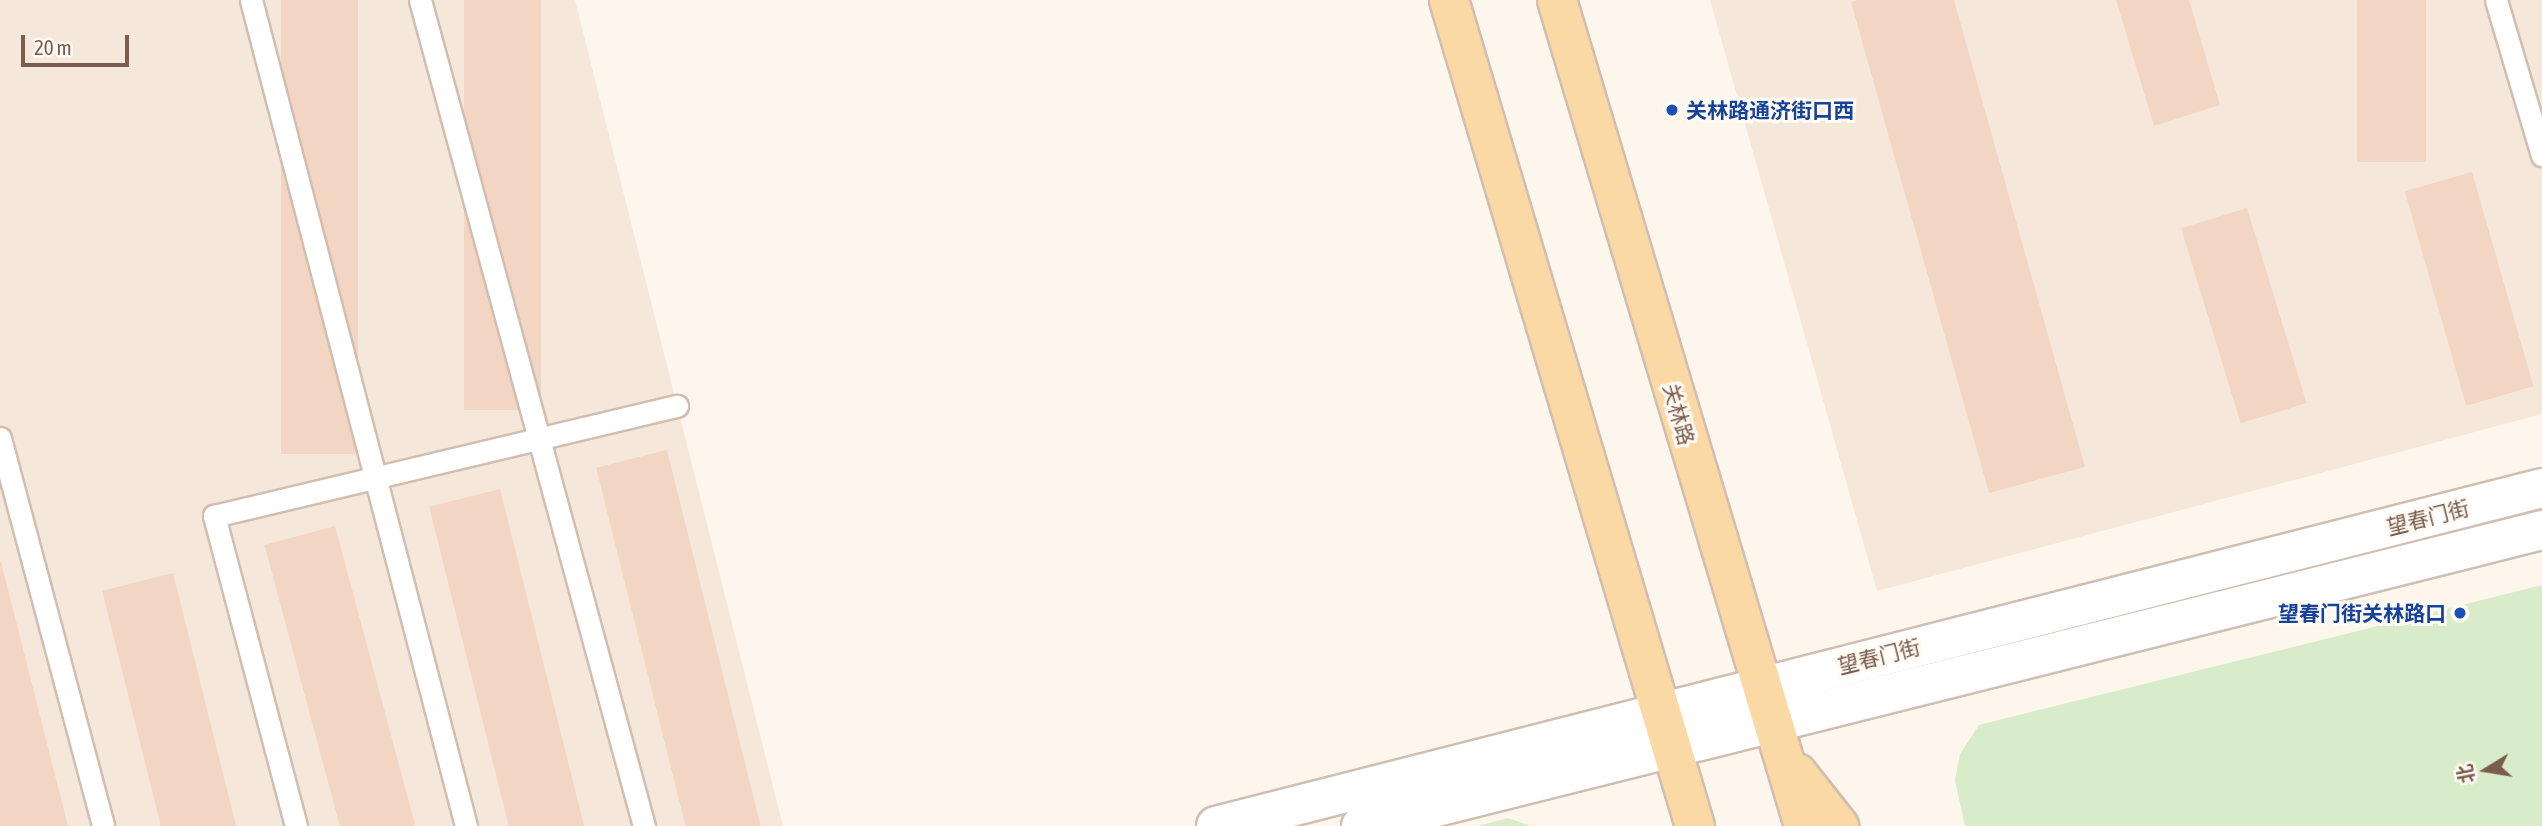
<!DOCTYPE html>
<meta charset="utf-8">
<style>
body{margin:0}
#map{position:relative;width:2542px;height:826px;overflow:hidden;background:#fdf6ec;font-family:"Asap Condensed","Noto Sans SC",sans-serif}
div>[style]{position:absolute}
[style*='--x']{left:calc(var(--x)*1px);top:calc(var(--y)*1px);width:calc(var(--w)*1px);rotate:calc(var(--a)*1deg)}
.residential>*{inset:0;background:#f5e8da}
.green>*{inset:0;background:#d8ecc9}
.building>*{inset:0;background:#f3d5c3;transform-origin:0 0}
.roads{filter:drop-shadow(2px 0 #d1beb0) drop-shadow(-2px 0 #d1beb0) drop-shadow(0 2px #d1beb0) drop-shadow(0 -2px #d1beb0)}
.lane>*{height:21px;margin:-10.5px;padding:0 10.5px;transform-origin:10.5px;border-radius:10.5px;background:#fff}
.secondary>*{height:38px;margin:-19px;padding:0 19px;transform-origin:19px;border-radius:19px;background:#fff}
.primary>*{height:38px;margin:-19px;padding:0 19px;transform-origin:19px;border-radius:19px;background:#fbd9a5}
.dots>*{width:19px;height:19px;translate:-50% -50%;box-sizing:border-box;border:4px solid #fffaf3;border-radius:50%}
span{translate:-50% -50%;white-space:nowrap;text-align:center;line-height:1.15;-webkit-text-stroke:6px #fffaf3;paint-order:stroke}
.transit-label{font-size:21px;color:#164399;font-weight:700}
.left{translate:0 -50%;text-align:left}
.right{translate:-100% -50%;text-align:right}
.street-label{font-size:21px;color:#7a5c4d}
.north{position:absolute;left:2451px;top:735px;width:70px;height:70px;-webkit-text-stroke:5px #fffaf3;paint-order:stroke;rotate:259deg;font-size:19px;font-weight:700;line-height:28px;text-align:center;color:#7a5c4d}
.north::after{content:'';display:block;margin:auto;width:24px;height:32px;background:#7a5c4d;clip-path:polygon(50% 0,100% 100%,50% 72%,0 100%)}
.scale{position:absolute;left:21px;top:35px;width:108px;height:32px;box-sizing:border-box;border:4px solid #7a5c4d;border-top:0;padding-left:9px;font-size:21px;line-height:24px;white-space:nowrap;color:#7a5c4d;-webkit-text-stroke:5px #fffaf3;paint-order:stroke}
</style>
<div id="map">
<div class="residential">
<i style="clip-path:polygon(0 0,575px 0,783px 826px,0 826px)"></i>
<i style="clip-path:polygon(1710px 0,2542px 0,2542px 414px,1877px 591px)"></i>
</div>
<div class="green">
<i style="clip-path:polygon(2542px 585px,2542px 826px,1965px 826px,1955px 780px,1960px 754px,1979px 725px)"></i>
<i style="clip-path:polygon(1508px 818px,1531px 826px,1478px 826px)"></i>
</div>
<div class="building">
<i style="left:281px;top:0;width:77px;height:454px"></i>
<i style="left:464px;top:0;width:77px;height:410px"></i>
<i style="clip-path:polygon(1858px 0,1954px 0,2085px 467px,1989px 493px,1851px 2px)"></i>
<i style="clip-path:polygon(2116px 0,2189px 0,2220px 105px,2154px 126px)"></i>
<i style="left:2357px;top:0;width:69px;height:162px"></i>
<i style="left:2472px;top:172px;width:223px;height:70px;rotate:74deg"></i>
<i style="left:2247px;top:208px;width:204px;height:69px;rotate:73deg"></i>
<i style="left:667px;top:450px;width:388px;height:73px;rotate:76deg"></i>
<i style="left:500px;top:489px;width:348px;height:73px;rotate:76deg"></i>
<i style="left:335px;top:526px;width:310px;height:73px;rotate:75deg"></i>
<i style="clip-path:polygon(0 562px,1px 562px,68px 826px,0 826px)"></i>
<i style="left:173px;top:573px;width:261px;height:73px;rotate:76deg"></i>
</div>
<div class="roads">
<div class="lane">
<i style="--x:251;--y:0;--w:854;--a:75.41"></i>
<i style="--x:420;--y:0;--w:856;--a:74.83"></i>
<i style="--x:2496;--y:0;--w:162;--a:73.5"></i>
<i style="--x:0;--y:438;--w:401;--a:75.1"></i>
<i style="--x:296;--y:826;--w:321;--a:-104.8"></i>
<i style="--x:214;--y:516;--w:476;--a:-13.4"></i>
</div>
<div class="secondary">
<i style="--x:1216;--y:826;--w:1368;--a:-14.3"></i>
<i style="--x:1361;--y:826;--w:1218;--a:-14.07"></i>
</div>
<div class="primary">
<i style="--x:1449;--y:0;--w:862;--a:73.42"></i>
<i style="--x:1557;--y:0;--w:862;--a:73.35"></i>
<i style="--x:1797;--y:773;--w:68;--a:51.6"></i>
</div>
</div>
<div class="dots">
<i style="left:1672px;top:110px;background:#1a4fb4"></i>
<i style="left:2460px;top:613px;background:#1a4fb4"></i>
</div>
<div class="transit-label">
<span class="left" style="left:1686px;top:110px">关林路通济街口西</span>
<span class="right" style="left:2446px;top:613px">望春门街关林路口</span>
</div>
<div class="street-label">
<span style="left:1679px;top:414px;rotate:74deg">关林路</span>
<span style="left:2428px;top:517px;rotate:-14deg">望春门街</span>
<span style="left:1879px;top:656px;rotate:-14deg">望春门街</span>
</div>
<div class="north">北</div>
<div class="scale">20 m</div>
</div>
